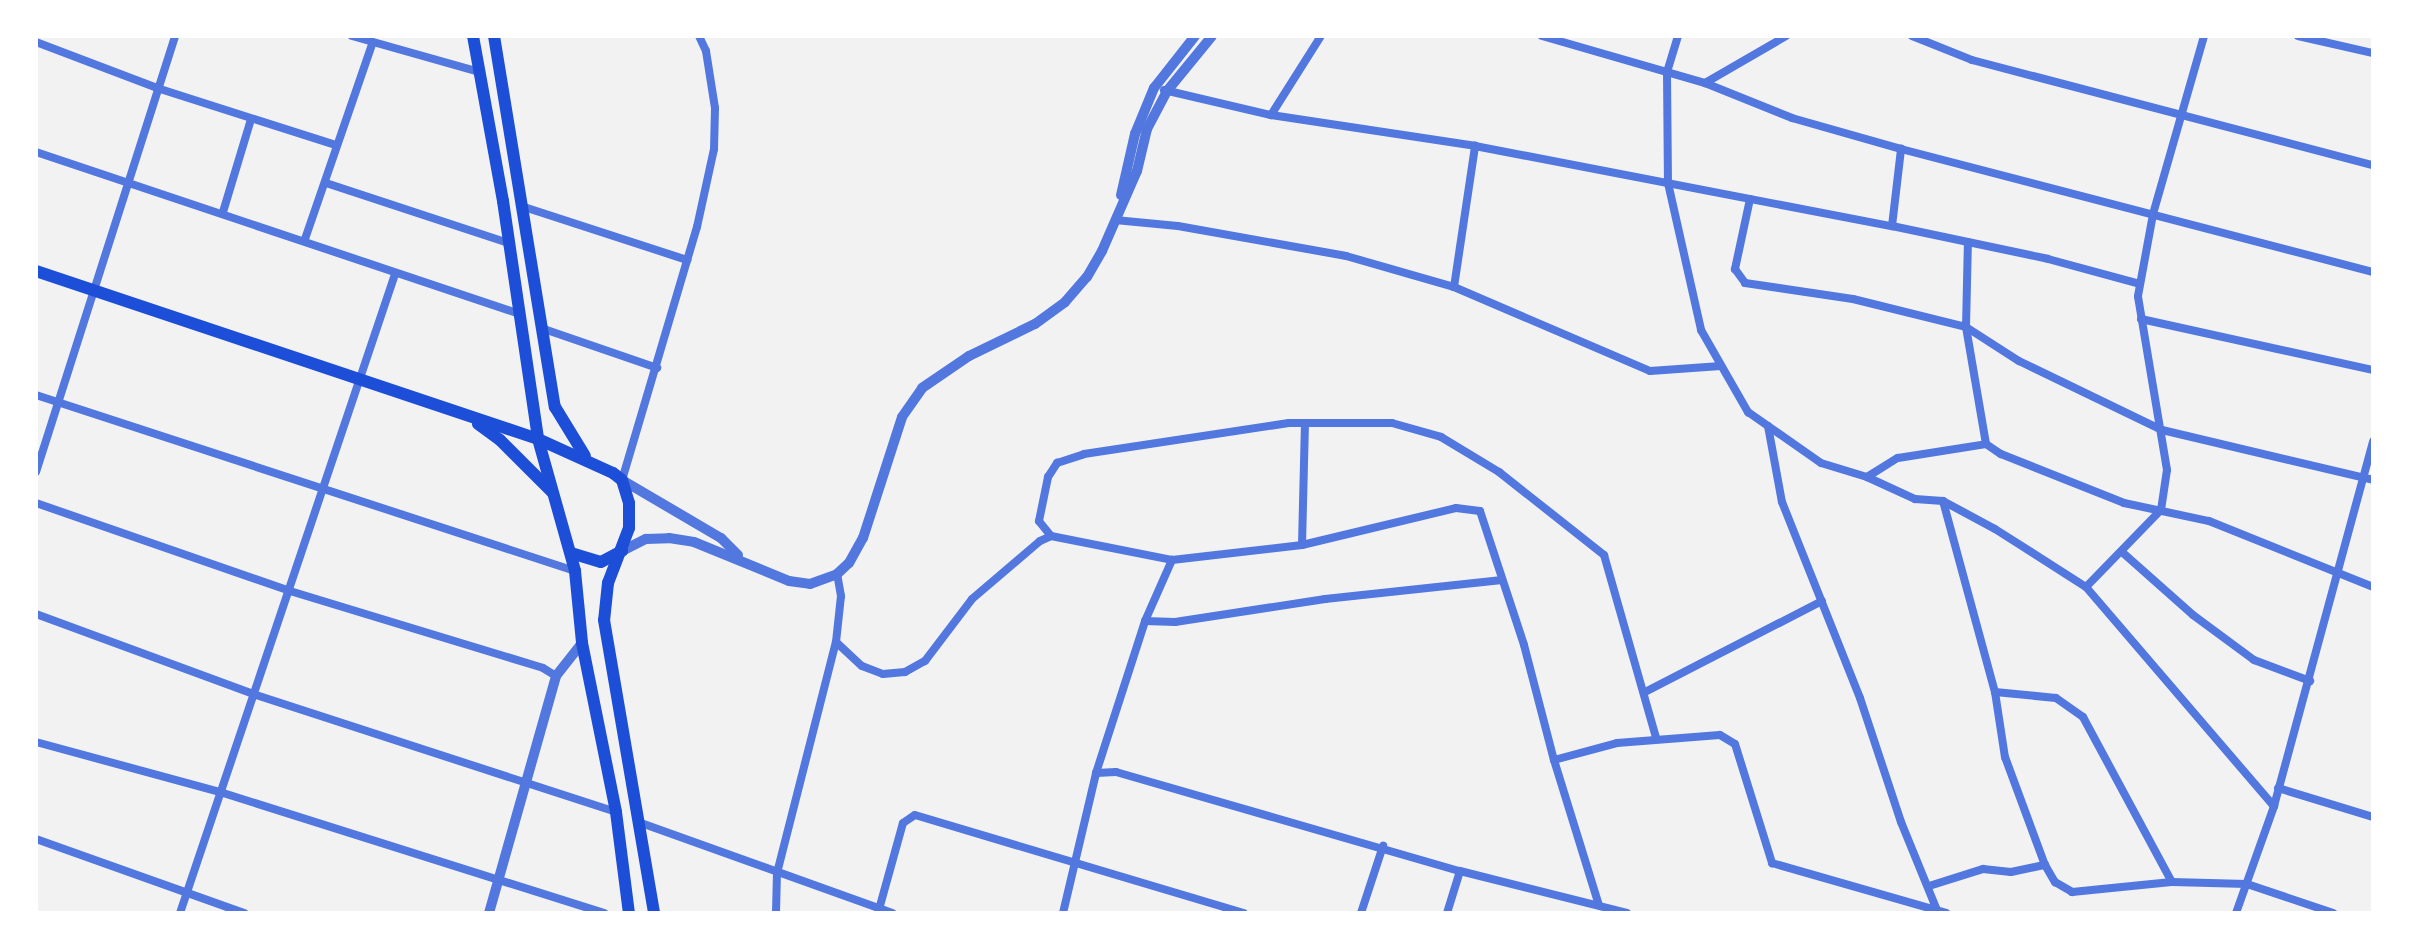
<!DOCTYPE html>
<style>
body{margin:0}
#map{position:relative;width:2409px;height:949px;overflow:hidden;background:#f2f2f2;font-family:"Exo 2",sans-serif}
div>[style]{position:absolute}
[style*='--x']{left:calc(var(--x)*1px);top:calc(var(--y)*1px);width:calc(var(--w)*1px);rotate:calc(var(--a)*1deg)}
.minor>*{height:8px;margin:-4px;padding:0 4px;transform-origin:4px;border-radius:4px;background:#5277de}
.tertiary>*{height:10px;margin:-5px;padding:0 5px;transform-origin:5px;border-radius:5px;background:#5277de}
.secondary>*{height:12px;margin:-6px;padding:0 6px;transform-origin:6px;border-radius:6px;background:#1d4ed8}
.primary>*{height:12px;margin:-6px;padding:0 6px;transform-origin:6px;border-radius:6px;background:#1d4ed8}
span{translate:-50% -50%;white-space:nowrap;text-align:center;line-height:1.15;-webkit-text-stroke:6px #fff;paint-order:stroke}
.frame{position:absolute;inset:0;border:38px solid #fff;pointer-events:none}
</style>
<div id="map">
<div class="minor">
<i style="--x:352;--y:36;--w:132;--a:15.8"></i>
<i style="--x:1542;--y:36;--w:170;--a:16.1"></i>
<i style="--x:1705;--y:83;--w:94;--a:-30.1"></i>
<i style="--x:1678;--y:36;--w:38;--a:107"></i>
<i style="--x:1667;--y:72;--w:111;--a:89.5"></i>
<i style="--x:1668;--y:183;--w:151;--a:77.3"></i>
<i style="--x:1701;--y:330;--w:95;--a:60.2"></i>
<i style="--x:1748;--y:412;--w:89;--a:34.9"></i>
<i style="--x:1821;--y:463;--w:48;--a:16.9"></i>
<i style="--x:1867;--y:477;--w:53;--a:24.6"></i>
<i style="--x:1915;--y:499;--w:28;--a:4"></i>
<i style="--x:1943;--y:501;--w:59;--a:28.3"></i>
<i style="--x:1995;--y:529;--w:108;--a:32.5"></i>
<i style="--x:2086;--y:587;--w:289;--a:49.4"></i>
<i style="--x:1912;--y:36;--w:65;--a:21.8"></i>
<i style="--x:1972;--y:60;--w:415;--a:14.7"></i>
<i style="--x:2298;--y:36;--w:77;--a:12.8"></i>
<i style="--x:36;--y:42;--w:129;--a:20.8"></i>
<i style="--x:157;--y:88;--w:188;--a:17.7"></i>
<i style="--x:1705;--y:83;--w:94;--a:21.9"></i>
<i style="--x:1792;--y:118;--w:113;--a:15.9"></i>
<i style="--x:1901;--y:149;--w:488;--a:14.6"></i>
<i style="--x:1164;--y:90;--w:110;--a:13.2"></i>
<i style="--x:1271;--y:115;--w:206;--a:8.6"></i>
<i style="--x:1475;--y:146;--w:425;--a:10.9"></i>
<i style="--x:1892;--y:226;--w:159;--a:11.9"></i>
<i style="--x:2048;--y:259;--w:95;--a:15.2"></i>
<i style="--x:1271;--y:115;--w:93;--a:-57.7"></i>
<i style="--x:36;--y:152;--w:507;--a:18.51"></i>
<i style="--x:326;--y:183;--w:192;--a:18.2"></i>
<i style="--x:1750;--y:199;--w:72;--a:102.1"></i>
<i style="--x:1735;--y:269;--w:17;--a:54"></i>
<i style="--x:1745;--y:283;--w:109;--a:8.4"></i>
<i style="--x:1853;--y:299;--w:116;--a:13.9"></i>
<i style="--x:1966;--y:327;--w:63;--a:32.7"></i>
<i style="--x:2019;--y:361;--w:159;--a:25.8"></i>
<i style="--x:2162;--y:430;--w:217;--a:13.3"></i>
<i style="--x:521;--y:206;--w:175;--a:18"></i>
<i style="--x:223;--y:212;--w:97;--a:-73.2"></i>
<i style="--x:1115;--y:220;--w:63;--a:5.4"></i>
<i style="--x:1178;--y:226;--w:171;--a:10.1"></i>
<i style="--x:1346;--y:256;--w:112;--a:16"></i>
<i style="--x:1454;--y:287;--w:213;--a:23.2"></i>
<i style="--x:1650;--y:371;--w:71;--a:-4"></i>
<i style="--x:1892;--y:226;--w:78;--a:-83.3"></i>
<i style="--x:305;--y:239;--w:208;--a:-71"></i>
<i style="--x:1454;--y:287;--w:143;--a:-81.5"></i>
<i style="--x:2141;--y:319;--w:238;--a:12.4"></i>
<i style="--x:541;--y:328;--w:123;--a:19"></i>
<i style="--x:36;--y:395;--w:567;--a:18.08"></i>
<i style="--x:1768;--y:426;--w:77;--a:79.6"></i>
<i style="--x:1782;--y:502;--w:211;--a:68.3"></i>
<i style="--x:1860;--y:698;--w:131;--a:71.7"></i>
<i style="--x:1901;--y:822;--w:95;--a:67.8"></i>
<i style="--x:1986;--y:444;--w:18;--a:34"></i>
<i style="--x:2001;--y:454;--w:132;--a:21.7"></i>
<i style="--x:2124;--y:503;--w:87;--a:12"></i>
<i style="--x:2209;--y:521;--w:177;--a:21.9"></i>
<i style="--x:36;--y:472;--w:458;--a:-72.3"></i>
<i style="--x:1867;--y:477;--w:36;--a:-32"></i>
<i style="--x:1898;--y:458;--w:89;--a:-9"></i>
<i style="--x:1986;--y:444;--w:119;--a:-99.7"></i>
<i style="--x:1966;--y:327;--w:85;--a:-88.7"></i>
<i style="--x:622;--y:480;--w:264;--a:-73.5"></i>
<i style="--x:697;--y:227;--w:80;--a:-77.7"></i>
<i style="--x:714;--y:149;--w:41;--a:-88.6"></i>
<i style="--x:715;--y:108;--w:58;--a:-99"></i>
<i style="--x:706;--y:51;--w:17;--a:-115"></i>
<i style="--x:1943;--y:501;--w:198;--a:74.8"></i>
<i style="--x:1995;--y:692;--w:66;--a:81.3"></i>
<i style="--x:2005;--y:757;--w:115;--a:69.7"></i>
<i style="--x:2045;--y:865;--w:20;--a:60"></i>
<i style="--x:2055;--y:882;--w:20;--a:30"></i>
<i style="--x:2072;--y:892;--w:100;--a:-5.7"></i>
<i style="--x:2172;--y:882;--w:75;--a:1.5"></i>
<i style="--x:2247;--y:884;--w:91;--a:18.6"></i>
<i style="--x:36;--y:503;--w:269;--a:19.1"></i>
<i style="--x:290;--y:591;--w:264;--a:16.9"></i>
<i style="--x:543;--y:668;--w:15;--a:32"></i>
<i style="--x:1051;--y:536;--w:19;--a:-129"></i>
<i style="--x:1039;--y:521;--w:45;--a:-78.4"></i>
<i style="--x:1048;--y:477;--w:17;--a:-57"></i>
<i style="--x:1057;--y:463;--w:28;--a:-18"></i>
<i style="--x:1084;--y:454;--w:207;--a:-8.6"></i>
<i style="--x:1289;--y:423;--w:103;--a:0"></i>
<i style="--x:1392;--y:423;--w:51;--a:15.9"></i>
<i style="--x:1441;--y:437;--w:68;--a:31.1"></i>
<i style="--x:1499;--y:472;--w:134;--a:38.3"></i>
<i style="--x:1604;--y:555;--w:190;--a:74.1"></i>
<i style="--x:1302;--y:545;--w:122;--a:-88.6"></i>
<i style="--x:2122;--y:552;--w:95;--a:41.6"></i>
<i style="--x:2193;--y:615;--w:76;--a:36.4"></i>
<i style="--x:2254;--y:660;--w:60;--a:20.6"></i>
<i style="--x:2086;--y:587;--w:107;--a:-45.8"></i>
<i style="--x:2161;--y:510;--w:40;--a:-81.5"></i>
<i style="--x:2167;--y:470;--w:176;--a:-99.5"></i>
<i style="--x:2138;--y:296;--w:83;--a:-79.6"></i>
<i style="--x:2153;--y:214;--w:185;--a:-74"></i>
<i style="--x:36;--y:614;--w:231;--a:20.2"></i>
<i style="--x:253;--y:694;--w:382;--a:18"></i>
<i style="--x:1145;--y:621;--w:30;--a:2"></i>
<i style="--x:1175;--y:622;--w:152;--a:-8.7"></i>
<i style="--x:1325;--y:599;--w:178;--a:-6.1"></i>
<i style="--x:836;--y:642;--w:35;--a:43"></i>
<i style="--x:862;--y:666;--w:22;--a:21"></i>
<i style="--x:883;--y:674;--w:22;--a:-5"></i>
<i style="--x:905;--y:672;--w:23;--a:-29"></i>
<i style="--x:925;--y:661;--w:78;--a:-52.8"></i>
<i style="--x:972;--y:599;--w:89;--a:-40.5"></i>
<i style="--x:1040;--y:541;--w:12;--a:-24"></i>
<i style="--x:1051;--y:536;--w:123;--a:11.2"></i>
<i style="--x:1172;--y:560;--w:131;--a:-6.6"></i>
<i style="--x:1302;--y:545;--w:158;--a:-13.5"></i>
<i style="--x:1456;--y:508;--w:24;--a:7"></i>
<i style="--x:1480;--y:511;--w:141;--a:71.8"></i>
<i style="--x:1524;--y:645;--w:119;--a:75.4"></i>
<i style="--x:1554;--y:760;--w:152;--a:72.8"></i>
<i style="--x:1645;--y:692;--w:199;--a:-27.2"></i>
<i style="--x:1995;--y:692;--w:61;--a:5.6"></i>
<i style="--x:2056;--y:698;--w:33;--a:35"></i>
<i style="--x:2083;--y:717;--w:187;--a:61.7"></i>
<i style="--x:36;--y:742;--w:191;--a:15.2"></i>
<i style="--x:220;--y:792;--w:403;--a:17.5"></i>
<i style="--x:1554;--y:760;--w:65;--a:-15.1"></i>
<i style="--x:1617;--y:743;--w:103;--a:-4.4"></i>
<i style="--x:1720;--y:735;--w:17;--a:31"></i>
<i style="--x:1735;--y:744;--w:125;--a:72.7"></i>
<i style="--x:1772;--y:863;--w:181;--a:16"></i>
<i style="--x:1096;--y:773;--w:160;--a:-72.1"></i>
<i style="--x:1145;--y:621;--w:67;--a:-66.1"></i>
<i style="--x:2278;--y:788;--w:99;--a:17"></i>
<i style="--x:641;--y:823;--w:267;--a:19.7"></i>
<i style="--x:36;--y:839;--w:221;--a:19.6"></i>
<i style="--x:1929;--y:886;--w:57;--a:-17.5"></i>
<i style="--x:1983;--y:869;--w:28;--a:6"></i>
<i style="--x:2011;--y:872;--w:35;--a:-12"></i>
<i style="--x:180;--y:913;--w:674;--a:-71.4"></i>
<i style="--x:776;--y:913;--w:40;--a:-88.6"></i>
<i style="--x:777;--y:873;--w:238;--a:-75.7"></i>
<i style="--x:836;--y:642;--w:46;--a:-83.8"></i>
<i style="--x:841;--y:596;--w:22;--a:-100"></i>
<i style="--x:878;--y:913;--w:93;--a:-74.5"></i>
<i style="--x:903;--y:823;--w:14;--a:-34"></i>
<i style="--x:915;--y:815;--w:343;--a:16.6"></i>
<i style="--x:1063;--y:913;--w:144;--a:-76.7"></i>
<i style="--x:1096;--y:773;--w:20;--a:-3"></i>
<i style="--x:1116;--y:772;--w:358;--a:16.1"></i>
<i style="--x:1460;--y:871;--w:172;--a:14.1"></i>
<i style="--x:1361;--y:913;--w:71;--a:-71.8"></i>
<i style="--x:1447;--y:913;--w:44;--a:-72.8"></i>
<i style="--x:2236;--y:913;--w:114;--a:-70.4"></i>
<i style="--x:2274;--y:806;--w:378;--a:-74.8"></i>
</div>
<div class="tertiary">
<i style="--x:1121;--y:195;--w:63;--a:-77.1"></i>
<i style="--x:1135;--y:134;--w:50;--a:-67.6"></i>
<i style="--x:1154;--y:88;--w:66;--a:-51.7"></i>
<i style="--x:622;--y:480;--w:115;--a:30.4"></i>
<i style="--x:721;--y:538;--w:24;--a:45"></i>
<i style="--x:622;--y:551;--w:27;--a:-27"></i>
<i style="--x:646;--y:539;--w:23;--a:-2"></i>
<i style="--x:669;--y:538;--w:25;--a:9"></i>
<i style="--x:694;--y:542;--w:103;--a:22.3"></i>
<i style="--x:789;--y:581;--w:21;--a:8"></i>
<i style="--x:810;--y:584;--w:29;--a:-20"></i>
<i style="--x:837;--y:574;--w:16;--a:-43"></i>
<i style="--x:849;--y:563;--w:29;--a:-61"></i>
<i style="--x:863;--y:538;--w:127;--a:-72.1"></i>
<i style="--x:902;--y:417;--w:35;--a:-55"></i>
<i style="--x:922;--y:388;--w:57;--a:-34.2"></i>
<i style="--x:969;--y:356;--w:73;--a:-25.9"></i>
<i style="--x:1035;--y:324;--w:37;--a:-36"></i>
<i style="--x:1065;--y:302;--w:33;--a:-49"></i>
<i style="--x:1087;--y:277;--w:30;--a:-60"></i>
<i style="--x:1102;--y:251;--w:87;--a:-66.4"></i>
<i style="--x:1137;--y:171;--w:43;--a:-76.6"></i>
<i style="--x:1147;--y:129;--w:43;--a:-62.2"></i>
<i style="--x:1167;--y:91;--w:71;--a:-50.7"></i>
<i style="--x:489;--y:913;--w:246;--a:-74.2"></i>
<i style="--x:556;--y:676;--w:42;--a:-51.8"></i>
</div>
<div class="secondary">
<i style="--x:36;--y:271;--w:529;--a:18.5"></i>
<i style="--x:478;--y:424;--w:27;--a:36"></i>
<i style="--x:500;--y:440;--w:74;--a:45"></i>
</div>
<div class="primary">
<i style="--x:473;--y:36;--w:168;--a:79.7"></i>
<i style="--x:503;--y:201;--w:241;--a:81.6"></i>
<i style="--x:538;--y:439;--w:137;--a:74.3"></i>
<i style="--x:575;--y:571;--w:72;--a:84.4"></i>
<i style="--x:582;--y:643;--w:172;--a:78.6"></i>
<i style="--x:616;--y:812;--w:102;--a:82.7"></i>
<i style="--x:494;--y:36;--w:376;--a:80.7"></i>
<i style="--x:555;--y:407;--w:57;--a:58.5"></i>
<i style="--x:538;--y:439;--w:82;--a:24.4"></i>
<i style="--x:613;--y:473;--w:11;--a:38"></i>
<i style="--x:622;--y:480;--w:24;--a:73"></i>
<i style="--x:629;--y:503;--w:25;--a:90"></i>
<i style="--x:629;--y:528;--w:59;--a:110.9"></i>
<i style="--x:608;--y:583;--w:37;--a:96"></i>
<i style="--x:604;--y:620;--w:297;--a:80.3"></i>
<i style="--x:571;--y:553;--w:31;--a:17"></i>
<i style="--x:601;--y:562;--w:24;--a:-28"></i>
</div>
<div class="frame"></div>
</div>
